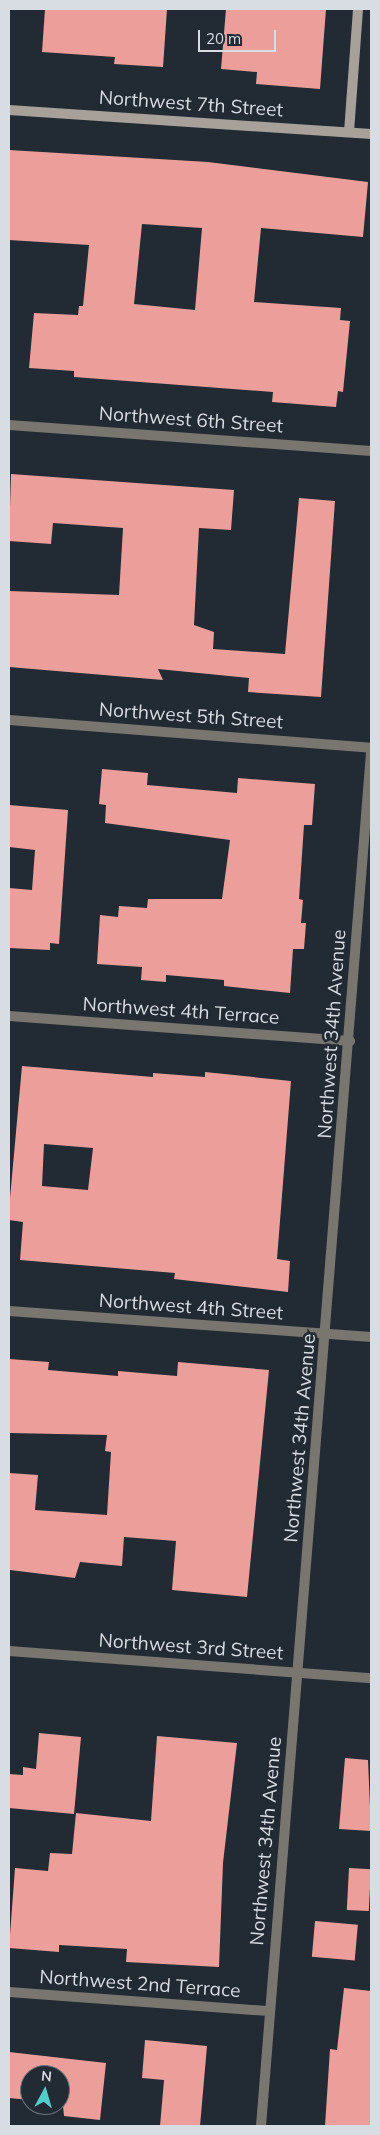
<!DOCTYPE html>
<style>
body{margin:0}
#map{position:relative;width:380px;height:2135px;overflow:hidden;background:#222a34;font-family:Mulish,sans-serif}
div>[style]{position:absolute}
[style*='--x']{left:calc(var(--x)*1px);top:calc(var(--y)*1px);width:calc(var(--w)*1px);rotate:calc(var(--a)*1deg)}
.building>*{inset:0;background:#ec9f9a;transform-origin:0 0}
.street>*{height:10px;margin:-5px;padding:0 5px;transform-origin:5px;border-radius:5px;background:#797670}
.secondary>*{height:10px;margin:-5px;padding:0 5px;transform-origin:5px;border-radius:5px;background:#a7a199}
span{translate:-50% -50%;white-space:nowrap;text-align:center;line-height:1.15;-webkit-text-stroke:5px #222a34;paint-order:stroke}
.street-label{font-size:19px;color:#d8dde3}
.frame{position:absolute;inset:0;border:10px solid #d8dde3;pointer-events:none}
.north{position:absolute;left:20px;top:2065px;width:50px;height:50px;box-sizing:border-box;background:#222a34;border:1px solid #6b727a;border-radius:50%;rotate:6deg;font-size:14px;font-weight:700;line-height:20px;text-align:center;color:#d8dde3}
.north::after{content:'';display:block;margin:auto;width:18px;height:22px;background:#53cdc9;clip-path:polygon(50% 0,100% 100%,50% 72%,0 100%)}
.scale{position:absolute;left:198px;top:30px;width:78px;height:22px;box-sizing:border-box;border:2px solid #d8dde3;border-top:0;padding-left:6px;font-size:15px;line-height:18px;white-space:nowrap;color:#d8dde3;-webkit-text-stroke:4px #222a34;paint-order:stroke}
</style>
<div id="map">
<div class="building">
<i style="clip-path:polygon(45px 9px,167px 9px,163px 67px,114px 64px,115px 57px,42px 52px)"></i>
<i style="clip-path:polygon(226px 9px,326px 9px,320px 89px,256px 84px,257px 72px,221px 69px)"></i>
<i style="clip-path:polygon(evenodd,9px 150px,208px 162px,368px 182px,363px 237px,261px 228px,254px 302px,341px 308px,340px 320px,350px 321px,343px 392px,338px 391px,336px 407px,272px 402px,273px 392px,74px 377px,74px 371px,29px 368px,34px 313px,78px 315px,79px 306px,83px 306px,89px 245px,9px 240px,9px 150px,142px 224px,202px 228px,195px 310px,134px 304px,142px 224px)"></i>
<i style="clip-path:polygon(11px 474px,234px 490px,231px 530px,199px 528px,194px 625px,214px 632px,213px 649px,285px 654px,299px 498px,335px 501px,321px 697px,248px 692px,249px 678px,158px 669px,163px 680px,9px 667px,9px 591px,119px 595px,123px 528px,53px 523px,51px 544px,9px 541px)"></i>
<i style="clip-path:polygon(102px 769px,148px 773px,147px 785px,237px 793px,238px 778px,315px 784px,312px 825px,304px 825px,299px 899px,303px 900px,301px 923px,306px 923px,304px 949px,293px 949px,290px 993px,224px 986px,224px 980px,166px 975px,166px 982px,141px 980px,142px 967px,97px 964px,100px 915px,118px 917px,119px 906px,147px 908px,148px 899px,222px 899px,230px 840px,105px 823px,106px 805px,99px 804px)"></i>
<i style="clip-path:polygon(9px 805px,68px 810px,59px 944px,50px 943px,50px 950px,9px 948px,9px 888px,32px 890px,35px 850px,9px 847px)"></i>
<i style="clip-path:polygon(evenodd,22px 1066px,153px 1077px,153px 1073px,205px 1077px,205px 1072px,291px 1081px,277px 1259px,290px 1261px,288px 1292px,174px 1279px,175px 1273px,20px 1260px,23px 1222px,9px 1220px,9px 1209px,22px 1066px,44px 1144px,93px 1148px,88px 1190px,42px 1186px,44px 1144px)"></i>
<i style="clip-path:polygon(9px 1359px,49px 1362px,48px 1370px,118px 1376px,118px 1371px,177px 1376px,178px 1362px,269px 1370px,247px 1597px,172px 1590px,176px 1541px,124px 1537px,122px 1566px,80px 1562px,75px 1578px,10px 1570px,9px 1473px,38px 1475px,35px 1510px,107px 1515px,111px 1452px,105px 1451px,107px 1435px,9px 1433px)"></i>
<i style="clip-path:polygon(39px 1733px,81px 1737px,74px 1814px,9px 1808px,9px 1774px,23px 1775px,23px 1767px,36px 1769px)"></i>
<i style="clip-path:polygon(157px 1736px,237px 1743px,223px 1863px,219px 1967px,126px 1962px,127px 1949px,59px 1945px,59px 1952px,9px 1948px,15px 1868px,48px 1871px,50px 1853px,72px 1854px,76px 1813px,151px 1821px)"></i>
<i style="clip-path:polygon(345px 1758px,368px 1760px,371px 1831px,339px 1829px)"></i>
<i style="left:349px;top:1868px;width:22px;height:42px;rotate:3deg"></i>
<i style="left:315px;top:1921px;width:43px;height:36px;rotate:5deg"></i>
<i style="clip-path:polygon(344px 1988px,371px 1991px,371px 2126px,325px 2126px,330px 2049px,337px 2050px)"></i>
<i style="clip-path:polygon(145px 2040px,207px 2046px,200px 2126px,160px 2126px,164px 2080px,142px 2078px)"></i>
<i style="clip-path:polygon(9px 2052px,106px 2063px,100px 2120px,64px 2116px,60px 2075px,30px 2075px,30px 2100px,9px 2098px)"></i>
</div>
<div class="street">
<i style="--x:9;--y:425;--w:363;--a:4.1"></i>
<i style="--x:9;--y:720;--w:363;--a:4.4"></i>
<i style="--x:9;--y:1016;--w:342;--a:4.2"></i>
<i style="--x:9;--y:1311;--w:363;--a:4.1"></i>
<i style="--x:9;--y:1651;--w:363;--a:4.3"></i>
<i style="--x:9;--y:1992;--w:261;--a:4.2"></i>
<i style="--x:261;--y:2126;--w:1378;--a:-85.42"></i>
</div>
<div class="secondary">
<i style="--x:9;--y:110;--w:363;--a:3.8"></i>
<i style="--x:349;--y:132;--w:123;--a:-85.8"></i>
</div>
<div class="street-label">
<span style="left:191px;top:104px;rotate:4deg">Northwest 7th Street</span>
<span style="left:191px;top:420px;rotate:4deg">Northwest 6th Street</span>
<span style="left:191px;top:716px;rotate:4deg">Northwest 5th Street</span>
<span style="left:181px;top:1011px;rotate:4deg">Northwest 4th Terrace</span>
<span style="left:332px;top:1034px;rotate:-86deg">Northwest 34th Avenue</span>
<span style="left:191px;top:1307px;rotate:4deg">Northwest 4th Street</span>
<span style="left:300px;top:1438px;rotate:-85deg">Northwest 34th Avenue</span>
<span style="left:191px;top:1647px;rotate:4deg">Northwest 3rd Street</span>
<span style="left:266px;top:1841px;rotate:-85deg">Northwest 34th Avenue</span>
<span style="left:140px;top:1984px;rotate:4deg">Northwest 2nd Terrace</span>
</div>
<div class="frame"></div>
<div class="north">N</div>
<div class="scale">20 m</div>
</div>
